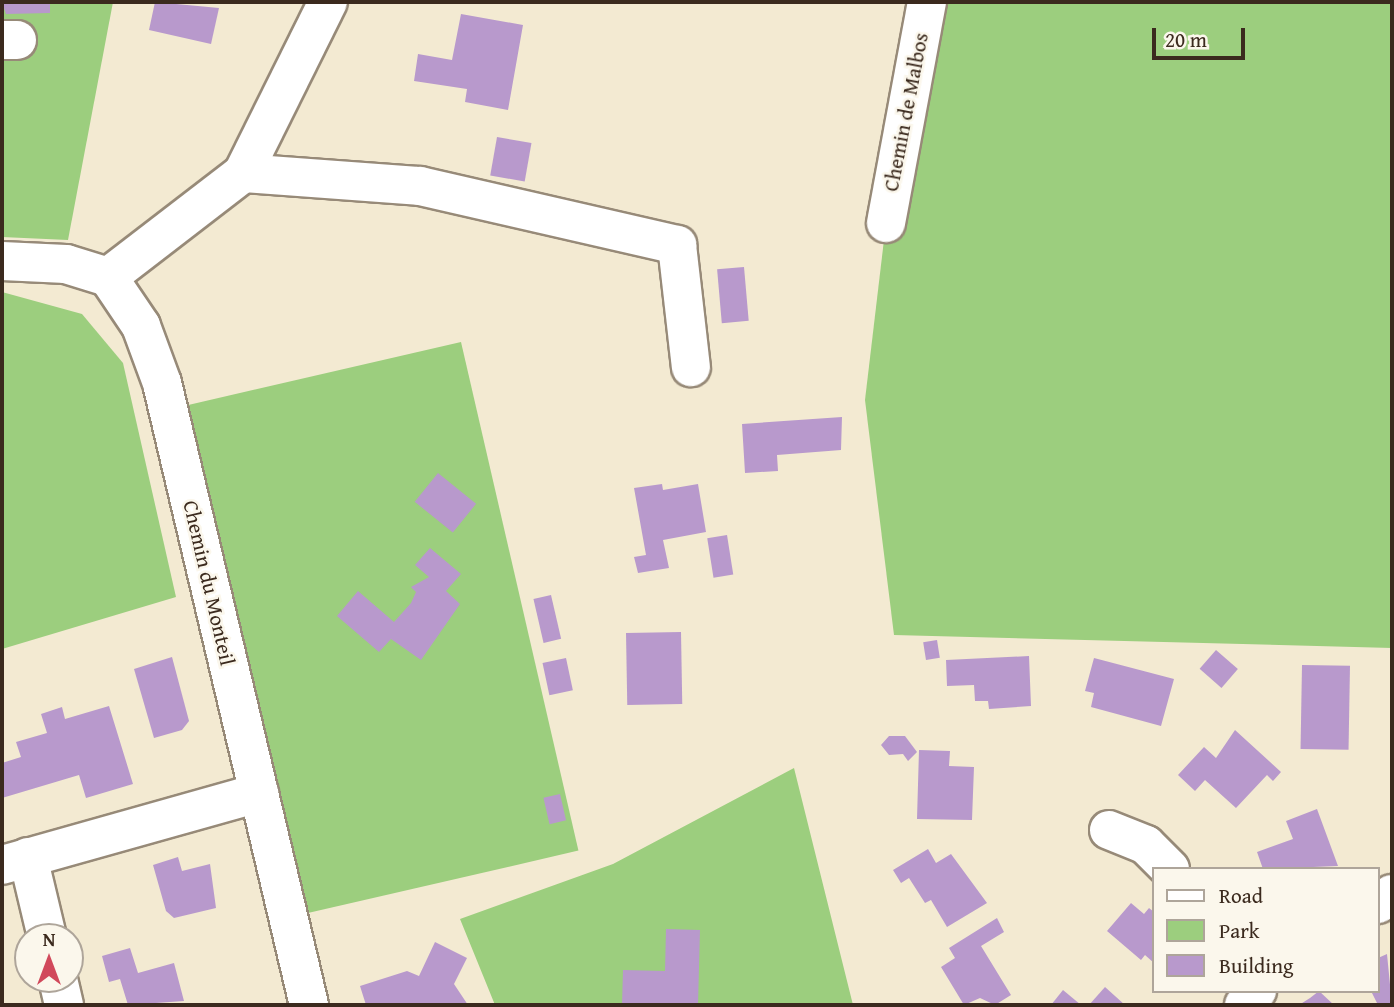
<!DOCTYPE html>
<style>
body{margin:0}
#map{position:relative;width:1394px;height:1007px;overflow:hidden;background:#f3ead2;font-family:"Gentium Book Plus",serif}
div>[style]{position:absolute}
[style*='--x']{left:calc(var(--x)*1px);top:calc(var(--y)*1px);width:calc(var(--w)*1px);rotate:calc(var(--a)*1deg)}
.green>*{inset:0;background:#9cce7e;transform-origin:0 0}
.building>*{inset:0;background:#b899cc;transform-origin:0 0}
.roads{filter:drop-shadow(2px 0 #978a78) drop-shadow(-2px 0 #978a78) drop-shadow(0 2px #978a78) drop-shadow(0 -2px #978a78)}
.minor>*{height:38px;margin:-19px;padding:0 19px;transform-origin:19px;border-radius:19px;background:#fff}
span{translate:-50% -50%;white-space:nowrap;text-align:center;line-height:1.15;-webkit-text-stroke:5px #fbf7ec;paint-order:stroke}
.street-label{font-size:21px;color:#3b2a1e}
.frame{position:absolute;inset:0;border:4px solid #3b2a1e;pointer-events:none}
.legend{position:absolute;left:1152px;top:867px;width:228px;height:126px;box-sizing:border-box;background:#fbf7ec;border:2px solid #aea59a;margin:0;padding:9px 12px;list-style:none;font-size:21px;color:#3b2a1e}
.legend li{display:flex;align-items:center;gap:14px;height:35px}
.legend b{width:35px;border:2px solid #aea59a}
.north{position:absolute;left:14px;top:923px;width:70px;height:70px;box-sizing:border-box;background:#fbf7ec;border:2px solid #aea59a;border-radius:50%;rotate:0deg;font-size:19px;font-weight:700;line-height:28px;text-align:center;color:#3b2a1e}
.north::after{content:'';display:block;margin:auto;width:24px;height:32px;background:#d1495b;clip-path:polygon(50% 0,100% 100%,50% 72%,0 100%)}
.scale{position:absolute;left:1152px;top:28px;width:93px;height:32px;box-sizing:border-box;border:4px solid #3b2a1e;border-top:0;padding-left:9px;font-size:21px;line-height:24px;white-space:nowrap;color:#3b2a1e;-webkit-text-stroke:5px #fbf7ec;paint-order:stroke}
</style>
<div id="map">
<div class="green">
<i style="clip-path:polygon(2px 2px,113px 2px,68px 240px,2px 237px)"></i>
<i style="clip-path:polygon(936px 2px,1392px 2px,1392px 648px,894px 635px,865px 400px,886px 223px)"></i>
<i style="clip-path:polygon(2px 292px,82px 314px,123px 363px,176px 597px,2px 649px)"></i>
<i style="left:461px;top:342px;width:522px;height:281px;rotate:77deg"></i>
<i style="clip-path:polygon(794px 768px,853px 1005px,495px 1005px,460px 919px,613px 864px)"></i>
</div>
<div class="building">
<i style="clip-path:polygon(2px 2px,50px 2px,50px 13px,6px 14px)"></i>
<i style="clip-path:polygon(155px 2px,219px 8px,211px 44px,149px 30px)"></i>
<i style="clip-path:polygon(461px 14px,523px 25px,508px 110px,465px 102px,467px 89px,414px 81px,418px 54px,452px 60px)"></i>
<i style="left:497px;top:137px;width:35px;height:39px;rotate:10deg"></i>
<i style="left:744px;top:267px;width:54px;height:27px;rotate:85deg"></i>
<i style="clip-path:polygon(842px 417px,841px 450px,777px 455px,778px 471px,745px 473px,742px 424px)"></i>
<i style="left:438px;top:473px;width:49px;height:37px;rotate:39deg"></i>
<i style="clip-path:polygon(662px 484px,663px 490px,698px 484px,706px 532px,663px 540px,669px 568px,638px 573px,634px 557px,646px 555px,634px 488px)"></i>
<i style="left:727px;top:535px;width:40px;height:20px;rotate:81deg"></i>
<i style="clip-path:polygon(430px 548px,461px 574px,446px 591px,460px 604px,421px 660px,391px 639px,379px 652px,337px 616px,358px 591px,394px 622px,411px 603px,416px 592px,411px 587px,429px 577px,415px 565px)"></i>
<i style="left:551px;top:595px;width:45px;height:18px;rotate:77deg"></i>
<i style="left:681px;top:632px;width:72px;height:55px;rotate:89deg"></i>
<i style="left:937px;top:640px;width:18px;height:14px;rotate:81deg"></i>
<i style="left:1216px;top:650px;width:29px;height:25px;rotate:41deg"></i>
<i style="clip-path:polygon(1029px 656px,1031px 706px,989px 709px,988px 701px,975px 701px,974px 685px,947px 686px,946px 660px)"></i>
<i style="clip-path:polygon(172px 657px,189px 721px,182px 730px,154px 738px,134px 669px)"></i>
<i style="left:566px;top:658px;width:33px;height:24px;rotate:78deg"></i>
<i style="clip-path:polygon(1094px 658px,1174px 679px,1161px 726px,1091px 707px,1094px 693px,1085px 691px)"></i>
<i style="left:1302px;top:665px;width:48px;height:84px;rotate:1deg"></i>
<i style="clip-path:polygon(109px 706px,133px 784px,86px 798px,79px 775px,2px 798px,2px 763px,21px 757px,16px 742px,47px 733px,41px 714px,62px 707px,65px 719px)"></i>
<i style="clip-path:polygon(1235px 730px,1281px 772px,1273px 781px,1267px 775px,1236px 808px,1205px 780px,1195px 791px,1178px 775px,1204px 747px,1216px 758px)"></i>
<i style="clip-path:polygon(889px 736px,905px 736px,917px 752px,908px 761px,903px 754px,889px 755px,881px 745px)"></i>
<i style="clip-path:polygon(919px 750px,950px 751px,949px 766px,974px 767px,972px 820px,917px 819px)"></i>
<i style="left:560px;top:794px;width:27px;height:17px;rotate:77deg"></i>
<i style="clip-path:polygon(1317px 809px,1338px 866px,1263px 869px,1257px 852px,1293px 839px,1286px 821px)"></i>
<i style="clip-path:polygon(928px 849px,936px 863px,951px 854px,987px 903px,947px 927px,931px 900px,925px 903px,909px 878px,901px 883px,893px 870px)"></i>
<i style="clip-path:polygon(178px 857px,182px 871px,210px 864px,216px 908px,174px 918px,166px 911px,153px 865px)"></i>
<i style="clip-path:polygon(1131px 903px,1144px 914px,1149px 908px,1154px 912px,1154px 963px,1145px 955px,1141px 960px,1107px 931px)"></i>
<i style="clip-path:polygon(997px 918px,1004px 932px,981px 946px,1011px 995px,995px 1005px,980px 998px,964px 1005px,941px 967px,955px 958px,949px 948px)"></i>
<i style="clip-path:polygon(666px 929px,700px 930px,698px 1005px,622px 1005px,623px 970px,665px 971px)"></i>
<i style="clip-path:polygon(435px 942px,467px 958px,454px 984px,468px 1005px,366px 1005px,360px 986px,407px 971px,419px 976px)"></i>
<i style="clip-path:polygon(130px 948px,138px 973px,174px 963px,184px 1001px,128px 1005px,120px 979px,109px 982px,102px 956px)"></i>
<i style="clip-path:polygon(1387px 954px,1392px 1005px,1378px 1005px,1371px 991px,1378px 991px,1378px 958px)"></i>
<i style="clip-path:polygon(1105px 987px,1125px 1005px,1089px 1005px)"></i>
<i style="clip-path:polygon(1063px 990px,1081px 1005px,1051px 1005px)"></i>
<i style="clip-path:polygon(1319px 991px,1334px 1005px,1299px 1005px,1310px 998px)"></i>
</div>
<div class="roads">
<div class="minor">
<i style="--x:2;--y:40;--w:15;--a:0"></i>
<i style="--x:243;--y:173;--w:177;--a:4.2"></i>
<i style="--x:420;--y:186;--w:264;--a:12.9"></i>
<i style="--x:677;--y:245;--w:123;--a:83.5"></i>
<i style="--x:886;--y:223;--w:225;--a:-79.5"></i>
<i style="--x:2;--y:261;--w:64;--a:2.7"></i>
<i style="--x:66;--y:264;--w:44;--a:17.2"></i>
<i style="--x:108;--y:277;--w:59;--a:56"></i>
<i style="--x:141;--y:326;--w:61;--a:69.8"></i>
<i style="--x:162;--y:383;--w:639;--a:76.7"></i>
<i style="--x:108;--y:277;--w:170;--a:-37.6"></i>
<i style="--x:243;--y:173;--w:191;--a:-63.6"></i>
<i style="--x:1109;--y:830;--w:40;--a:22"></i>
<i style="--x:1146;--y:845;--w:34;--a:45"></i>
<i style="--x:28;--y:857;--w:82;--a:76.6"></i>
<i style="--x:2;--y:865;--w:267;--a:-15.7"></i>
<i style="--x:1378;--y:904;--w:17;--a:-36"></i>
<i style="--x:58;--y:979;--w:27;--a:77"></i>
<i style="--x:1244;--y:1005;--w:19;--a:-47"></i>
</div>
</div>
<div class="street-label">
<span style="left:906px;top:112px;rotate:-79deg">Chemin de Malbos</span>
<span style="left:209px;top:583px;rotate:77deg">Chemin du Monteil</span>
</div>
<div class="frame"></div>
<ul class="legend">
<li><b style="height:9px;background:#fff"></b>Road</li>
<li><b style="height:19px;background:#9cce7e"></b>Park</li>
<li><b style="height:19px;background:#b899cc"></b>Building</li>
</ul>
<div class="north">N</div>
<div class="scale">20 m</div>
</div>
